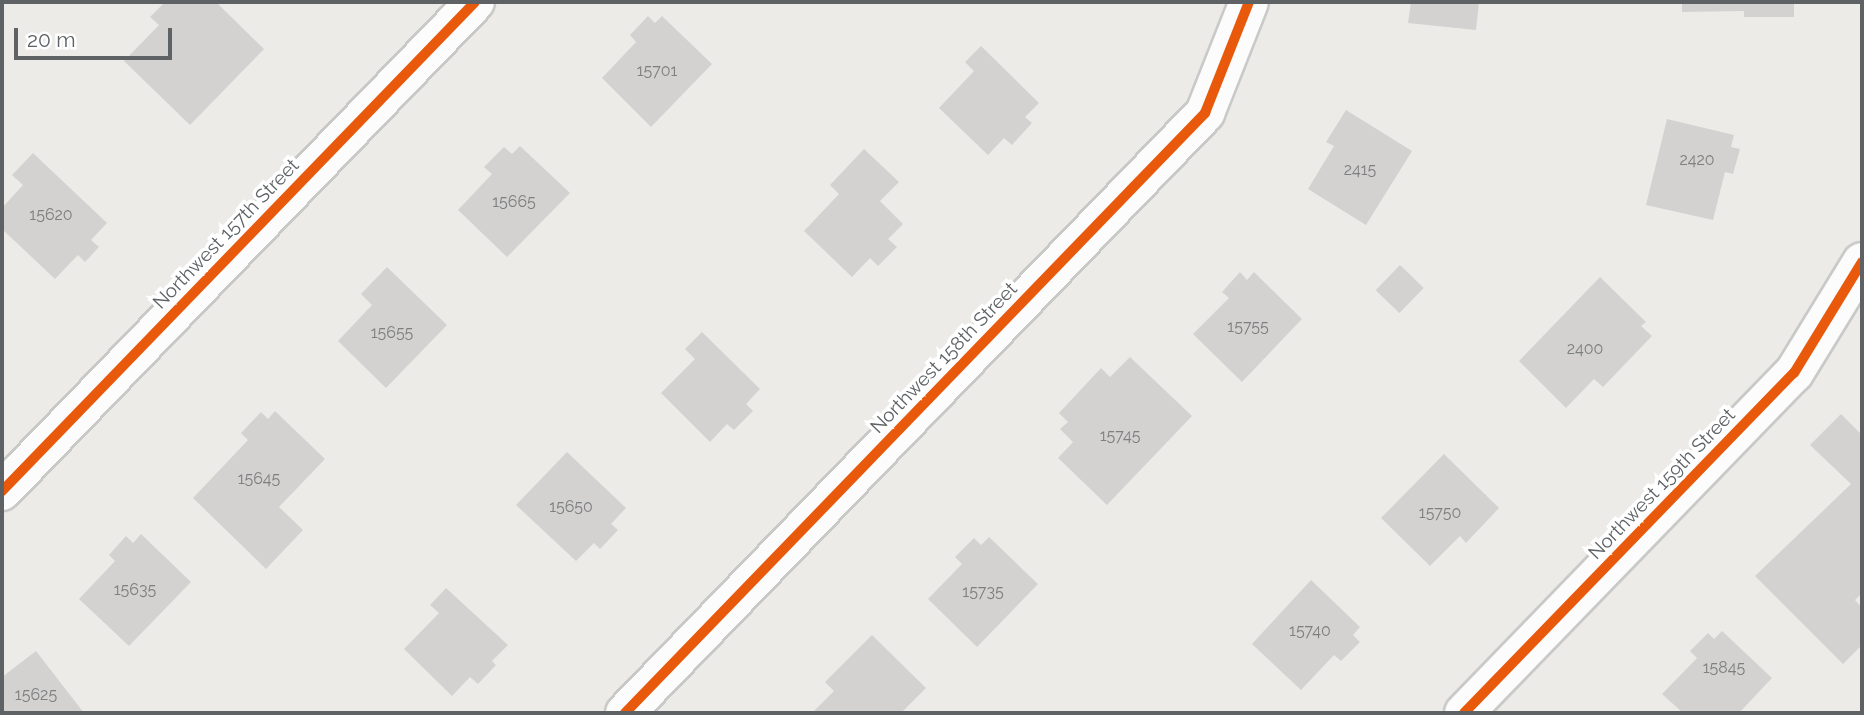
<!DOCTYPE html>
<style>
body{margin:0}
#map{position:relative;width:1864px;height:715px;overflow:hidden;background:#edebe8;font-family:Raleway,sans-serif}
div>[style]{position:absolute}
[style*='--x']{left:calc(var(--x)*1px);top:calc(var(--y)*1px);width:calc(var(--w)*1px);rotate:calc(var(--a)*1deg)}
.building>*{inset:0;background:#d4d2d1;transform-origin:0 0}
.roads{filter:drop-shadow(2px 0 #c9c9c8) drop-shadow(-2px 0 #c9c9c8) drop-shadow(0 2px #c9c9c8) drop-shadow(0 -2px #c9c9c8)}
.minor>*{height:38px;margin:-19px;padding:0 19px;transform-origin:19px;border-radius:19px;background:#fcfcfc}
.cycleway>*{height:10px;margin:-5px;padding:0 5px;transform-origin:5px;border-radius:5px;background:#e8590c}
span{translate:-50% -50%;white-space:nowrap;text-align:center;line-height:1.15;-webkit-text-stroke:7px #fff;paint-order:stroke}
.number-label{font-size:16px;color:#7d7f81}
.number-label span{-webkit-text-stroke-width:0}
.street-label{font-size:19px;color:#5e6265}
.frame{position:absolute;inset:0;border:4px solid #5e6265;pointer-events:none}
.scale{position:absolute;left:14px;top:28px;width:158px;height:32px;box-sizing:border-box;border:4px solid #5e6265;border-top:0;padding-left:9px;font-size:21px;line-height:24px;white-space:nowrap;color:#5e6265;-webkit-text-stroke:5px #fff;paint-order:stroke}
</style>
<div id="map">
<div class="building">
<i style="clip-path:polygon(165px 2px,216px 2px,264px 49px,190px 125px,124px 61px,159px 25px,150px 17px)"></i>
<i style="clip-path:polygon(1411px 2px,1479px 2px,1476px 30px,1408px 23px)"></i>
<i style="clip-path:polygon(1682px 2px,1794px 2px,1794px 17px,1744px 17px,1744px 11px,1682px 12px)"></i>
<i style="clip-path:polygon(648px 16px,655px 23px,662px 16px,712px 64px,651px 127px,602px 78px,636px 42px,630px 35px)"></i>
<i style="clip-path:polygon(981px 46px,1039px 103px,1025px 117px,1032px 123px,1012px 145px,1004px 138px,988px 155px,939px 108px,974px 71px,965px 62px)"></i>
<i style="clip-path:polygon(1346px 110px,1412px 151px,1366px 225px,1308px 189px,1334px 146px,1326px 142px)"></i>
<i style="clip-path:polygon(1667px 119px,1734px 135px,1731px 147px,1740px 149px,1733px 174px,1725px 172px,1713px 220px,1646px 205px)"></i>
<i style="clip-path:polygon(520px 146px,570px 193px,507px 257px,458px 210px,492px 174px,484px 167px,504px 147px,512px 154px)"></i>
<i style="clip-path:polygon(864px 149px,899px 182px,880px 201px,903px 224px,888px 239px,897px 247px,878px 266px,870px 258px,852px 277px,804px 231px,839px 194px,830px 185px)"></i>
<i style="clip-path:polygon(33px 153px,107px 223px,91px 240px,99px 247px,85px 262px,78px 255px,55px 279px,2px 229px,2px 208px,23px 185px,12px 175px)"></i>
<i style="left:1400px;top:265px;width:33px;height:35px;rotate:44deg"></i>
<i style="clip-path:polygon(387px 267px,447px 325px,386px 388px,338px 341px,372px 305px,361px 294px)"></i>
<i style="clip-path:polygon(1240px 272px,1247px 280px,1254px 272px,1302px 319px,1242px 382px,1193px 334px,1229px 298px,1222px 292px)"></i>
<i style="clip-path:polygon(1600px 277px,1646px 322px,1641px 326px,1652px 336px,1603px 387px,1594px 379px,1566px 408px,1519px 361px)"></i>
<i style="clip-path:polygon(702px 332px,760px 389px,746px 404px,753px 411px,734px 430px,727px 424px,710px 442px,661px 393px,695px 359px,685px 349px)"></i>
<i style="clip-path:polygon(1130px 357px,1192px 416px,1107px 505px,1058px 458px,1073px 442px,1060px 429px,1068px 422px,1059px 413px,1101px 368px,1110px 377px)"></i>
<i style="clip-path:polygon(275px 411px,325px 459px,279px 507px,303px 530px,266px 569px,193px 498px,248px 440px,241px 433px,261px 412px,268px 419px)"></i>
<i style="clip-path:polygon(1841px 414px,1862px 435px,1862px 593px,1855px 600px,1862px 608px,1862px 645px,1843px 664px,1755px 576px,1851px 484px,1810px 445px)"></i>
<i style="clip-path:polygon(567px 452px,626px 508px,611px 524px,618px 530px,600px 549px,594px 543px,576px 561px,516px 505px)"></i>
<i style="clip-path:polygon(1444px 454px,1499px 508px,1466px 543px,1460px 536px,1430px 566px,1381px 518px)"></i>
<i style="clip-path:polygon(141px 534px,191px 582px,129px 646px,79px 599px,115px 561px,109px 555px,126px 536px,133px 543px)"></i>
<i style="clip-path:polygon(989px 537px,1038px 584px,977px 647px,928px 599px,962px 564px,955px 557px,974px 538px,981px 545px)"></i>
<i style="clip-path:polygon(1311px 580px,1360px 627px,1353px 635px,1360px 642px,1341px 661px,1334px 655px,1301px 690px,1252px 644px)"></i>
<i style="clip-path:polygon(446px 588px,508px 645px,492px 661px,496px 665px,478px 684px,470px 677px,452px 696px,404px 649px,439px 613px,430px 605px)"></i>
<i style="clip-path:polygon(1722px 631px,1772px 678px,1739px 713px,1683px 713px,1662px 694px,1697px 658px,1690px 651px,1708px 633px,1714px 639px)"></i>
<i style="clip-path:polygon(872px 635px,926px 688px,901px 713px,812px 713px,834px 691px,825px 682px)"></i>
<i style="clip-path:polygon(36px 651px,84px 713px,2px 713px,2px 677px)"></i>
</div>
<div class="roads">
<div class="minor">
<i style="--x:2;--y:491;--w:680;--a:-45.95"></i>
<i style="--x:625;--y:713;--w:835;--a:-45.97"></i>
<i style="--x:1205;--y:113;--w:119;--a:-68.4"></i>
<i style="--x:1464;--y:713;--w:474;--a:-45.9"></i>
<i style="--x:1794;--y:373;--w:130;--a:-58.5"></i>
</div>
</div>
<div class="cycleway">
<i style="--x:2;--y:491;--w:680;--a:-45.95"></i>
<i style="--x:625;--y:713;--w:835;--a:-45.97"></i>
<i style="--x:1205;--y:113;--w:119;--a:-68.4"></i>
<i style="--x:1464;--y:713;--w:474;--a:-45.9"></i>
<i style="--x:1794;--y:373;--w:130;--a:-58.5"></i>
</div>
<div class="number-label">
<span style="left:657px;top:71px">15701</span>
<span style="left:1697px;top:160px">2420</span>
<span style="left:1360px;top:170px">2415</span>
<span style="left:514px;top:202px">15665</span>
<span style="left:51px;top:215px">15620</span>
<span style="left:1248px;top:327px">15755</span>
<span style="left:392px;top:333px">15655</span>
<span style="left:1585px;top:349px">2400</span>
<span style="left:1120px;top:436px">15745</span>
<span style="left:259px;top:479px">15645</span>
<span style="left:571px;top:507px">15650</span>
<span style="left:1440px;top:513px">15750</span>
<span style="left:135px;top:590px">15635</span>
<span style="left:983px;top:592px">15735</span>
<span style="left:1310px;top:631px">15740</span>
<span style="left:1724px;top:668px">15845</span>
<span style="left:36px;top:695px">15625</span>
</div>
<div class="street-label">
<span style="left:226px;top:234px;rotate:-46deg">Northwest 157th Street</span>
<span style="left:944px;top:358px;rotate:-46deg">Northwest 158th Street</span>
<span style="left:1662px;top:484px;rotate:-46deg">Northwest 159th Street</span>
</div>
<div class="frame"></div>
<div class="scale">20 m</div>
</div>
